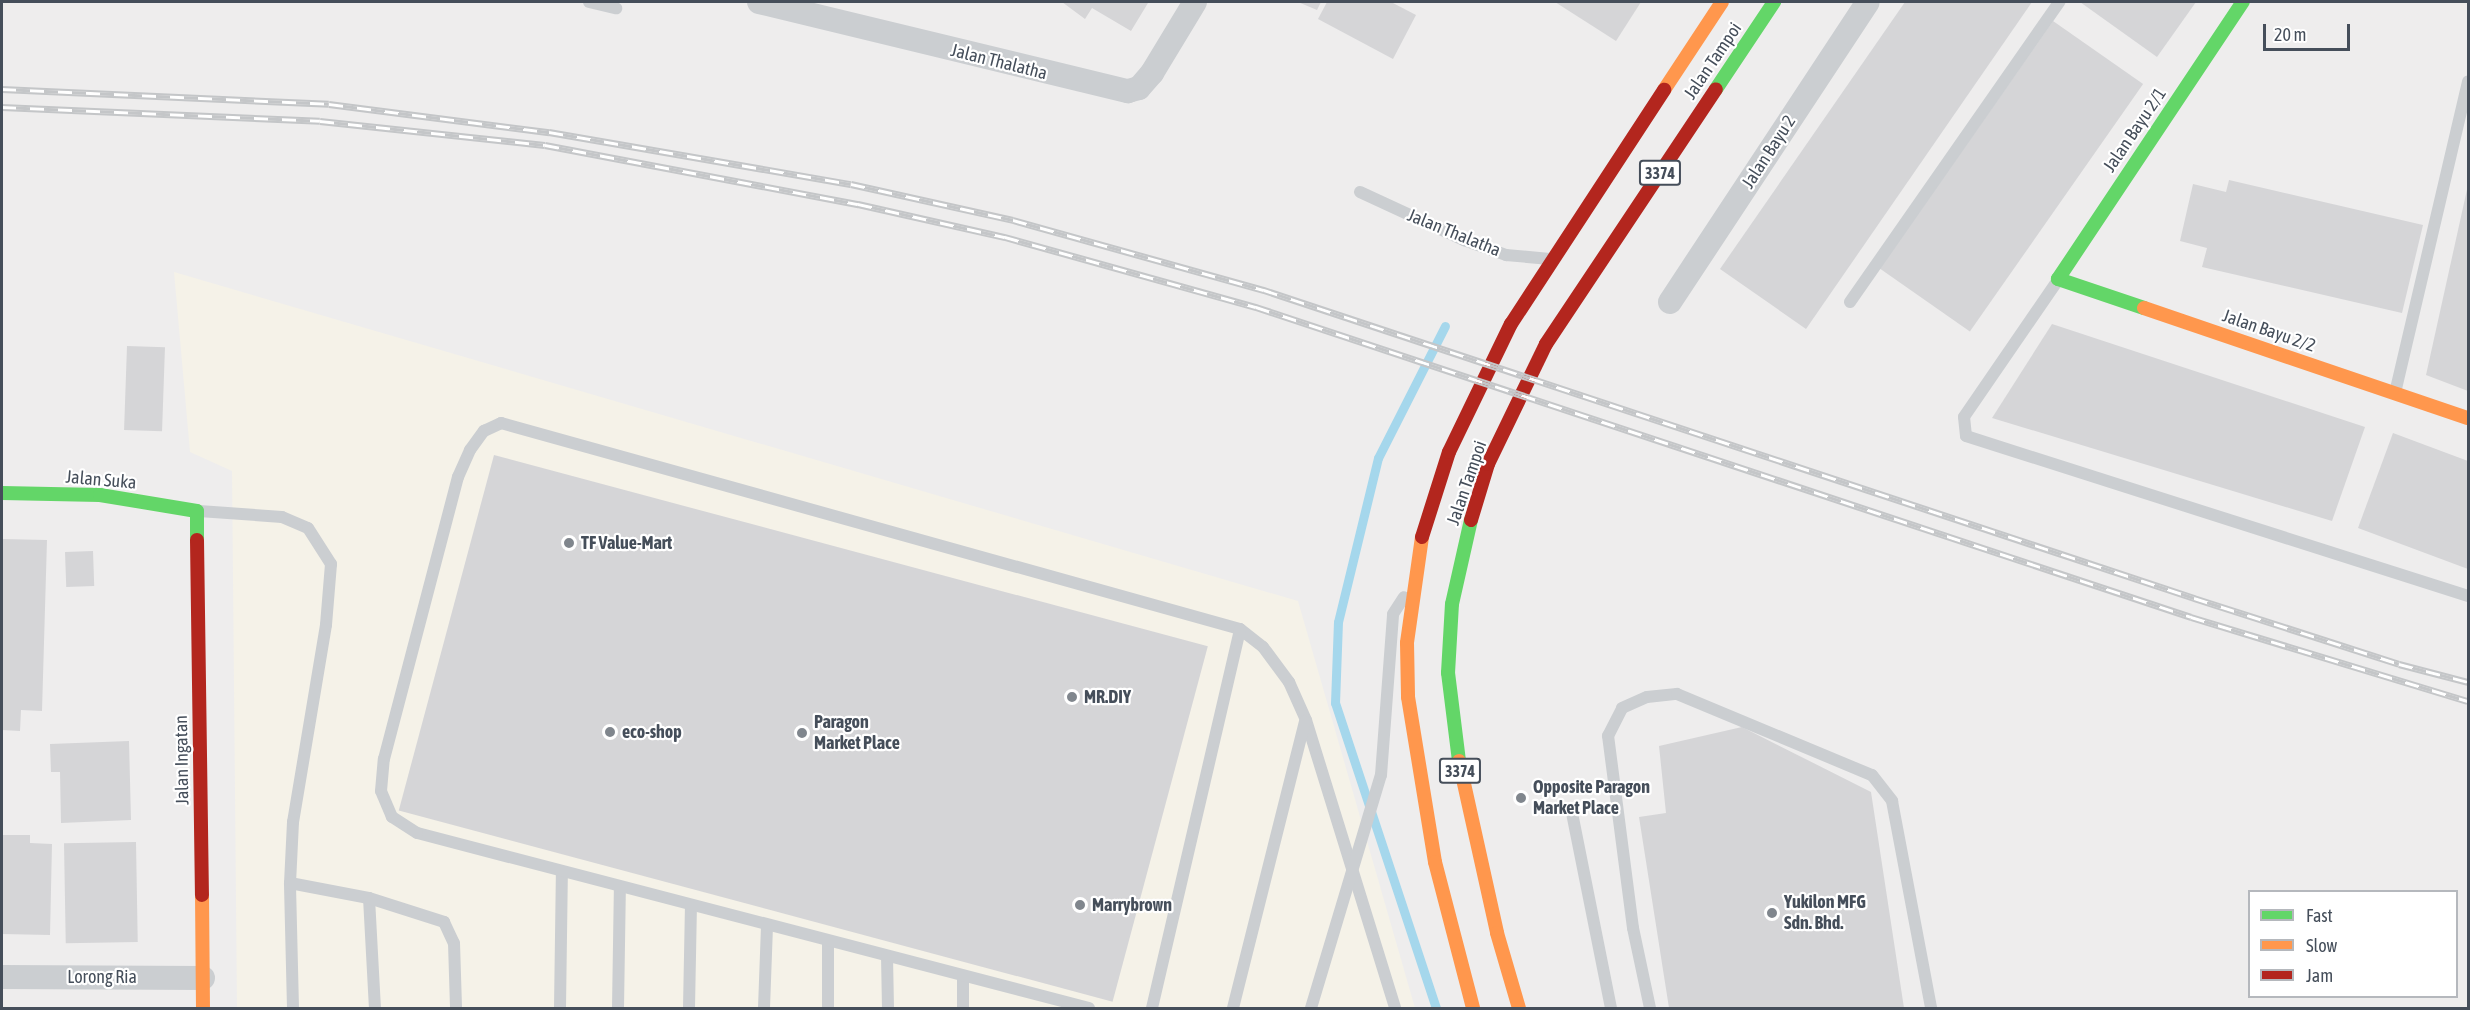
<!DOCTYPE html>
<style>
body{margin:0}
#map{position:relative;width:2470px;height:1010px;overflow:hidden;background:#eeeded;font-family:"Asap Condensed",sans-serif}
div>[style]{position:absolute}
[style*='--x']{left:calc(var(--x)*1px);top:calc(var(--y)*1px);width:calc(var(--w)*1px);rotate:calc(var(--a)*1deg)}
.commercial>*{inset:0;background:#f5f2e8}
.stream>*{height:9px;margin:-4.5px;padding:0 4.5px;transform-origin:4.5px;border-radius:4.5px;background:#a5d7ec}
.building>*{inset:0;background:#d5d5d7;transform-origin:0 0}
.lane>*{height:12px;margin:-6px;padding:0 6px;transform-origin:6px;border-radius:6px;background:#cbced1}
.street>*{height:24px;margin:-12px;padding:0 12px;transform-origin:12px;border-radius:12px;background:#cbced1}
.fast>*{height:14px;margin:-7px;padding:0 7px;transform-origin:7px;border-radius:7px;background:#63d668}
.slow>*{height:14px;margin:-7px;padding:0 7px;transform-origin:7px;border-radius:7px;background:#ff974d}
.jam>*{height:14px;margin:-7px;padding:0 7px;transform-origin:7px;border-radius:7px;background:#b3261e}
.rail>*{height:7px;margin-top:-3.5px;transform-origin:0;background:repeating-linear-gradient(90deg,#fff 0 14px,#c4c6c8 0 28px);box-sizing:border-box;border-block:2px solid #c4c6c8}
.dots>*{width:16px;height:16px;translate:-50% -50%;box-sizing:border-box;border:3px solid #fff;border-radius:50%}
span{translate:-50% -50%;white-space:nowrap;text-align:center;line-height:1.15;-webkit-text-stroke:4.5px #fff;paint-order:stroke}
.shield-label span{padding:2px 4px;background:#fff;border:2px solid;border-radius:4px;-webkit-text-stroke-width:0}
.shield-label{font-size:16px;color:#454e5a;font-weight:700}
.street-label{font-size:18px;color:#454e5a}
.poi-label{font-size:18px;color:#454e5a;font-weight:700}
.left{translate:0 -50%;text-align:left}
.frame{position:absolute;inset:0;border:3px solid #454e5a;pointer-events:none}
.legend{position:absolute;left:2248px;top:890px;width:210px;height:108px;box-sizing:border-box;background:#fff;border:2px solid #b5b8bd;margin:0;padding:8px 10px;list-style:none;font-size:18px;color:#454e5a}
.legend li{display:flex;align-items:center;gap:12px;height:30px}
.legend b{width:30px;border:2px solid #b5b8bd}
.scale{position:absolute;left:2263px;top:24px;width:87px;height:27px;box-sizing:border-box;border:3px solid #454e5a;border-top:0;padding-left:8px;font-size:18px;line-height:21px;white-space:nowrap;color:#454e5a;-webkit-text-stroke:4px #fff;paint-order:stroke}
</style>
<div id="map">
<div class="commercial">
<i style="clip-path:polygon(174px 272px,1298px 601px,1415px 1008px,237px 1008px,232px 471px,190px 452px)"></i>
</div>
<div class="stream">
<i style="--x:1436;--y:1008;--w:321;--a:-108.3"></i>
<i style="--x:1335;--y:703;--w:81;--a:-87.9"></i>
<i style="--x:1338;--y:622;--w:169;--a:-76.3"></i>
<i style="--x:1378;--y:458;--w:148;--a:-63.1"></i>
</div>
<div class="building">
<i style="clip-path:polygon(1062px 2px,1146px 2px,1148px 3px,1131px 31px,1092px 8px,1085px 19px)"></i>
<i style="clip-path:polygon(1298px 2px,1321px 2px,1317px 10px)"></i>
<i style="clip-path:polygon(1327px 2px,1391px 2px,1416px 15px,1393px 59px,1318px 19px)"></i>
<i style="clip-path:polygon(1555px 2px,1641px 2px,1616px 41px)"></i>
<i style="clip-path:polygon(1905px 2px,2032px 2px,1806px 329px,1720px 269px)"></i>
<i style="clip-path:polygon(2080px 2px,2196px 2px,2157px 57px)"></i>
<i style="left:2053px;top:21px;width:110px;height:302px;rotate:35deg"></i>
<i style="clip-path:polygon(2229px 180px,2423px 225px,2402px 313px,2202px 267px,2207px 248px,2180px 241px,2193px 184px,2226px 192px)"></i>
<i style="clip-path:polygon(2468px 185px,2468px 391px,2426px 375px)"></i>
<i style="clip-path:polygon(2052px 324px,2365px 427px,2332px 521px,1992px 418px)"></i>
<i style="left:127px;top:346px;width:38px;height:84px;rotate:2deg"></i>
<i style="clip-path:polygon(2393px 433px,2468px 461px,2468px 569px,2358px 528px)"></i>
<i style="left:494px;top:455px;width:739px;height:368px;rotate:15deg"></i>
<i style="clip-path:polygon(2px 539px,47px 540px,42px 711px,21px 710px,20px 731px,2px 730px)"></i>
<i style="left:93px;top:551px;width:35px;height:28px;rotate:88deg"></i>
<i style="clip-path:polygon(1742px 727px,1871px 792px,1904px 1008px,1669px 1008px,1639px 817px,1666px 813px,1659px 746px)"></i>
<i style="clip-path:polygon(129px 741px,131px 820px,61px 823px,60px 772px,51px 772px,50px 744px)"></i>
<i style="clip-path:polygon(2px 835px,30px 835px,30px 843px,52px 844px,50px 935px,2px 934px)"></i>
<i style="left:136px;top:842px;width:100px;height:72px;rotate:89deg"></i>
</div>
<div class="lane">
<i style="--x:589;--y:2;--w:28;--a:13"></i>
<i style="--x:1360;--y:192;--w:115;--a:24.8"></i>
<i style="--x:1464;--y:240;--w:45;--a:19.7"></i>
<i style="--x:1506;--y:255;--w:44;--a:5.2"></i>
<i style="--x:2058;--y:280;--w:166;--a:124.5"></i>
<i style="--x:1964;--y:417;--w:19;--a:84"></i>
<i style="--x:1966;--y:436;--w:527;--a:17.68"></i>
<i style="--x:1850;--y:302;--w:366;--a:-55.1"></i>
<i style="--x:2395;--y:393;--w:320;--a:-76.8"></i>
<i style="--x:199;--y:511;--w:83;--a:4.1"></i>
<i style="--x:282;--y:517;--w:28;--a:23"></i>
<i style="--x:308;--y:528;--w:43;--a:57.4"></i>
<i style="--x:331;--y:564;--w:61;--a:94.7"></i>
<i style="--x:326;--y:625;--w:200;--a:99.5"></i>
<i style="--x:293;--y:822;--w:61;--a:92.8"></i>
<i style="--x:1572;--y:813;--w:199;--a:78.7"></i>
<i style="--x:369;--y:898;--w:110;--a:86.9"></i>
<i style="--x:887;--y:956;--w:52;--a:88.9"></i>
<i style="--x:293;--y:1008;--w:125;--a:-91.4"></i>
<i style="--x:290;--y:883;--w:80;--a:10.8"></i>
<i style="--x:369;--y:898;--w:79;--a:17.7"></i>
<i style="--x:444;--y:922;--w:23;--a:65"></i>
<i style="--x:454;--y:943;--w:65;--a:88.2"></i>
<i style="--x:560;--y:1008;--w:136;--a:-89.2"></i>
<i style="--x:618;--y:1008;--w:121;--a:-89.1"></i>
<i style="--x:689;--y:1008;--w:103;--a:-88.9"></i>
<i style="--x:764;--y:1008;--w:83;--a:-87.9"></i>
<i style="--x:828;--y:1008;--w:67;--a:-90"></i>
<i style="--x:963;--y:1008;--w:32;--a:-90"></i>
<i style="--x:1089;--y:1008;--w:694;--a:-165.4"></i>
<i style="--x:417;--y:833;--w:30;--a:-147"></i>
<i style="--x:392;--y:817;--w:28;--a:-113"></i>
<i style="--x:381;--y:791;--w:32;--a:-85"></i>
<i style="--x:384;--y:759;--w:292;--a:-75.3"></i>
<i style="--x:458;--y:477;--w:30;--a:-66"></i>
<i style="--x:470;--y:450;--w:24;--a:-54"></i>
<i style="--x:484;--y:431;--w:19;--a:-25"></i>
<i style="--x:501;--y:423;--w:767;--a:15.58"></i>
<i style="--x:1240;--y:629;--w:29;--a:38"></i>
<i style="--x:1263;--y:647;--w:44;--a:53.4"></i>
<i style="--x:1289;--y:682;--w:42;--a:65.9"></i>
<i style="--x:1306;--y:720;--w:301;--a:72.8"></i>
<i style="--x:1152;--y:1008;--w:389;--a:-76.9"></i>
<i style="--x:1233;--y:1008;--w:295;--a:-75.9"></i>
<i style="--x:1311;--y:1008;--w:243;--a:-73.3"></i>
<i style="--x:1381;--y:775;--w:161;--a:-85.7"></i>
<i style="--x:1393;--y:614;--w:20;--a:-57"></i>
<i style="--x:1650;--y:1008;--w:82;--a:-102"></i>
<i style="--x:1633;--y:928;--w:194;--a:-97.4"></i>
<i style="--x:1608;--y:736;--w:31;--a:-63"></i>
<i style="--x:1622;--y:708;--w:27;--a:-24"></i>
<i style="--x:1647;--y:697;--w:30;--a:-6"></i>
<i style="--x:1677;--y:694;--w:211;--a:22.6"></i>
<i style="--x:1872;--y:775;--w:33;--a:52"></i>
<i style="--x:1892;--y:801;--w:211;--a:79.3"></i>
</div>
<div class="street">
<i style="--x:759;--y:2;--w:380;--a:13.6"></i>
<i style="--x:1128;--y:91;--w:11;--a:-15"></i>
<i style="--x:1139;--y:88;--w:20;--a:-49"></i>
<i style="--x:1152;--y:73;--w:83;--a:-58.8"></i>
<i style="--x:1670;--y:302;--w:359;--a:-56.6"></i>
<i style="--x:2;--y:977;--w:201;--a:0.3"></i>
</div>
<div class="fast">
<i style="--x:1716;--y:89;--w:105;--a:-56.3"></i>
<i style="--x:2144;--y:308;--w:91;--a:-161.4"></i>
<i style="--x:2058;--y:279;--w:333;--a:-56.3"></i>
<i style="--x:2;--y:493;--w:98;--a:1.2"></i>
<i style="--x:100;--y:495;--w:98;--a:9.4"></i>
<i style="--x:197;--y:511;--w:29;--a:90"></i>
<i style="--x:1459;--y:761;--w:89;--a:-97.1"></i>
<i style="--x:1448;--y:673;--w:69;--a:-86.7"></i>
<i style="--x:1452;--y:604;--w:86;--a:-77.3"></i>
</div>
<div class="slow">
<i style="--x:1664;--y:90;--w:105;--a:-56.6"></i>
<i style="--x:2144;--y:308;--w:342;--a:18.8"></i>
<i style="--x:1422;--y:537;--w:107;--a:98.1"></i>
<i style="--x:1407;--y:643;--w:54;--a:88.9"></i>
<i style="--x:1408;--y:697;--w:167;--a:80.7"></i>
<i style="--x:1435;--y:862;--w:151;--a:75.4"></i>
<i style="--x:1459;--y:761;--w:176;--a:77.5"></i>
<i style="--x:1497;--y:933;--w:78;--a:73.7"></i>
<i style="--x:202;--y:895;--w:113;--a:89.5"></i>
</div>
<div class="jam">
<i style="--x:1471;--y:520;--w:59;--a:-73.1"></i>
<i style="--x:1488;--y:464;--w:133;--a:-64.2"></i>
<i style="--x:1546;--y:344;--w:306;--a:-56.3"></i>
<i style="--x:1422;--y:537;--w:89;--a:-72.4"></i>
<i style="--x:1449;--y:452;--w:142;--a:-64.2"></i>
<i style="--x:1511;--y:324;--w:280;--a:-56.8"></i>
<i style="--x:197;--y:540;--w:355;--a:89.2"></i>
</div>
<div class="rail">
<i style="--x:2;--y:89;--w:327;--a:2.6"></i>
<i style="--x:329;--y:104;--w:222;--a:7.3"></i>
<i style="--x:549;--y:132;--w:306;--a:9.8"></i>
<i style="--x:851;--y:184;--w:166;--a:12.5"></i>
<i style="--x:1013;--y:220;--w:261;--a:15.6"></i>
<i style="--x:1264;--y:290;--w:980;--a:18.32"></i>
<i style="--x:2194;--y:598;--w:215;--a:17.8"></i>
<i style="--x:2399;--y:664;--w:71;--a:14.6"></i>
<i style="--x:2;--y:107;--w:318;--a:2.5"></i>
<i style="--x:320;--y:121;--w:226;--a:6.1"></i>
<i style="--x:545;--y:145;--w:319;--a:10.7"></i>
<i style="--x:858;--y:204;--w:151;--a:12.7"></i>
<i style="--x:1005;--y:237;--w:261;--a:15.6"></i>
<i style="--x:1256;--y:307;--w:985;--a:18.34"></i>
<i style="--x:2191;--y:617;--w:289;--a:16.9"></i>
</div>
<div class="dots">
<i style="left:569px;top:543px;background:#80868d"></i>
<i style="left:1072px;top:697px;background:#80868d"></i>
<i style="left:610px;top:732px;background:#80868d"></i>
<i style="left:802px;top:733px;background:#80868d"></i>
<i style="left:1521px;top:798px;background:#80868d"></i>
<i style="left:1080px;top:905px;background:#80868d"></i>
<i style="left:1772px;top:913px;background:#80868d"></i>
</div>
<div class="shield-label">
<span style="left:1660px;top:173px">3374</span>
<span style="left:1460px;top:771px">3374</span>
</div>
<div class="street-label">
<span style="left:1713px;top:61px;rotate:-56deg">Jalan Tampoi</span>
<span style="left:999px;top:62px;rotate:14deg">Jalan Thalatha</span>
<span style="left:2135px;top:130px;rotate:-56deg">Jalan Bayu 2/1</span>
<span style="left:1769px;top:152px;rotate:-57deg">Jalan Bayu 2</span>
<span style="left:1454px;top:233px;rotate:22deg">Jalan Thalatha</span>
<span style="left:2269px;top:331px;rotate:19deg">Jalan Bayu 2/2</span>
<span style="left:101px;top:480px;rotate:5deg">Jalan Suka</span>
<span style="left:1467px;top:483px;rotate:-71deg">Jalan Tampoi</span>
<span style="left:182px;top:760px;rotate:-91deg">Jalan Ingatan</span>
<span style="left:102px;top:977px">Lorong Ria</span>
</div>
<div class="poi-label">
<span class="left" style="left:581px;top:543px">TF Value-Mart</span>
<span class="left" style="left:1084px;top:697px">MR.DIY</span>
<span class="left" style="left:814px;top:733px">Paragon<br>Market Place</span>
<span class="left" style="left:622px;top:732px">eco-shop</span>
<span class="left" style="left:1533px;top:798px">Opposite Paragon<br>Market Place</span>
<span class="left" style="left:1784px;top:913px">Yukilon MFG<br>Sdn. Bhd.</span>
<span class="left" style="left:1092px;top:905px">Marrybrown</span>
</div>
<div class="frame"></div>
<ul class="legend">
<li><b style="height:8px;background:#63d668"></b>Fast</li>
<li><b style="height:8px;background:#ff974d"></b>Slow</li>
<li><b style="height:8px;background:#b3261e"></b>Jam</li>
</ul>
<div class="scale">20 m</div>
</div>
